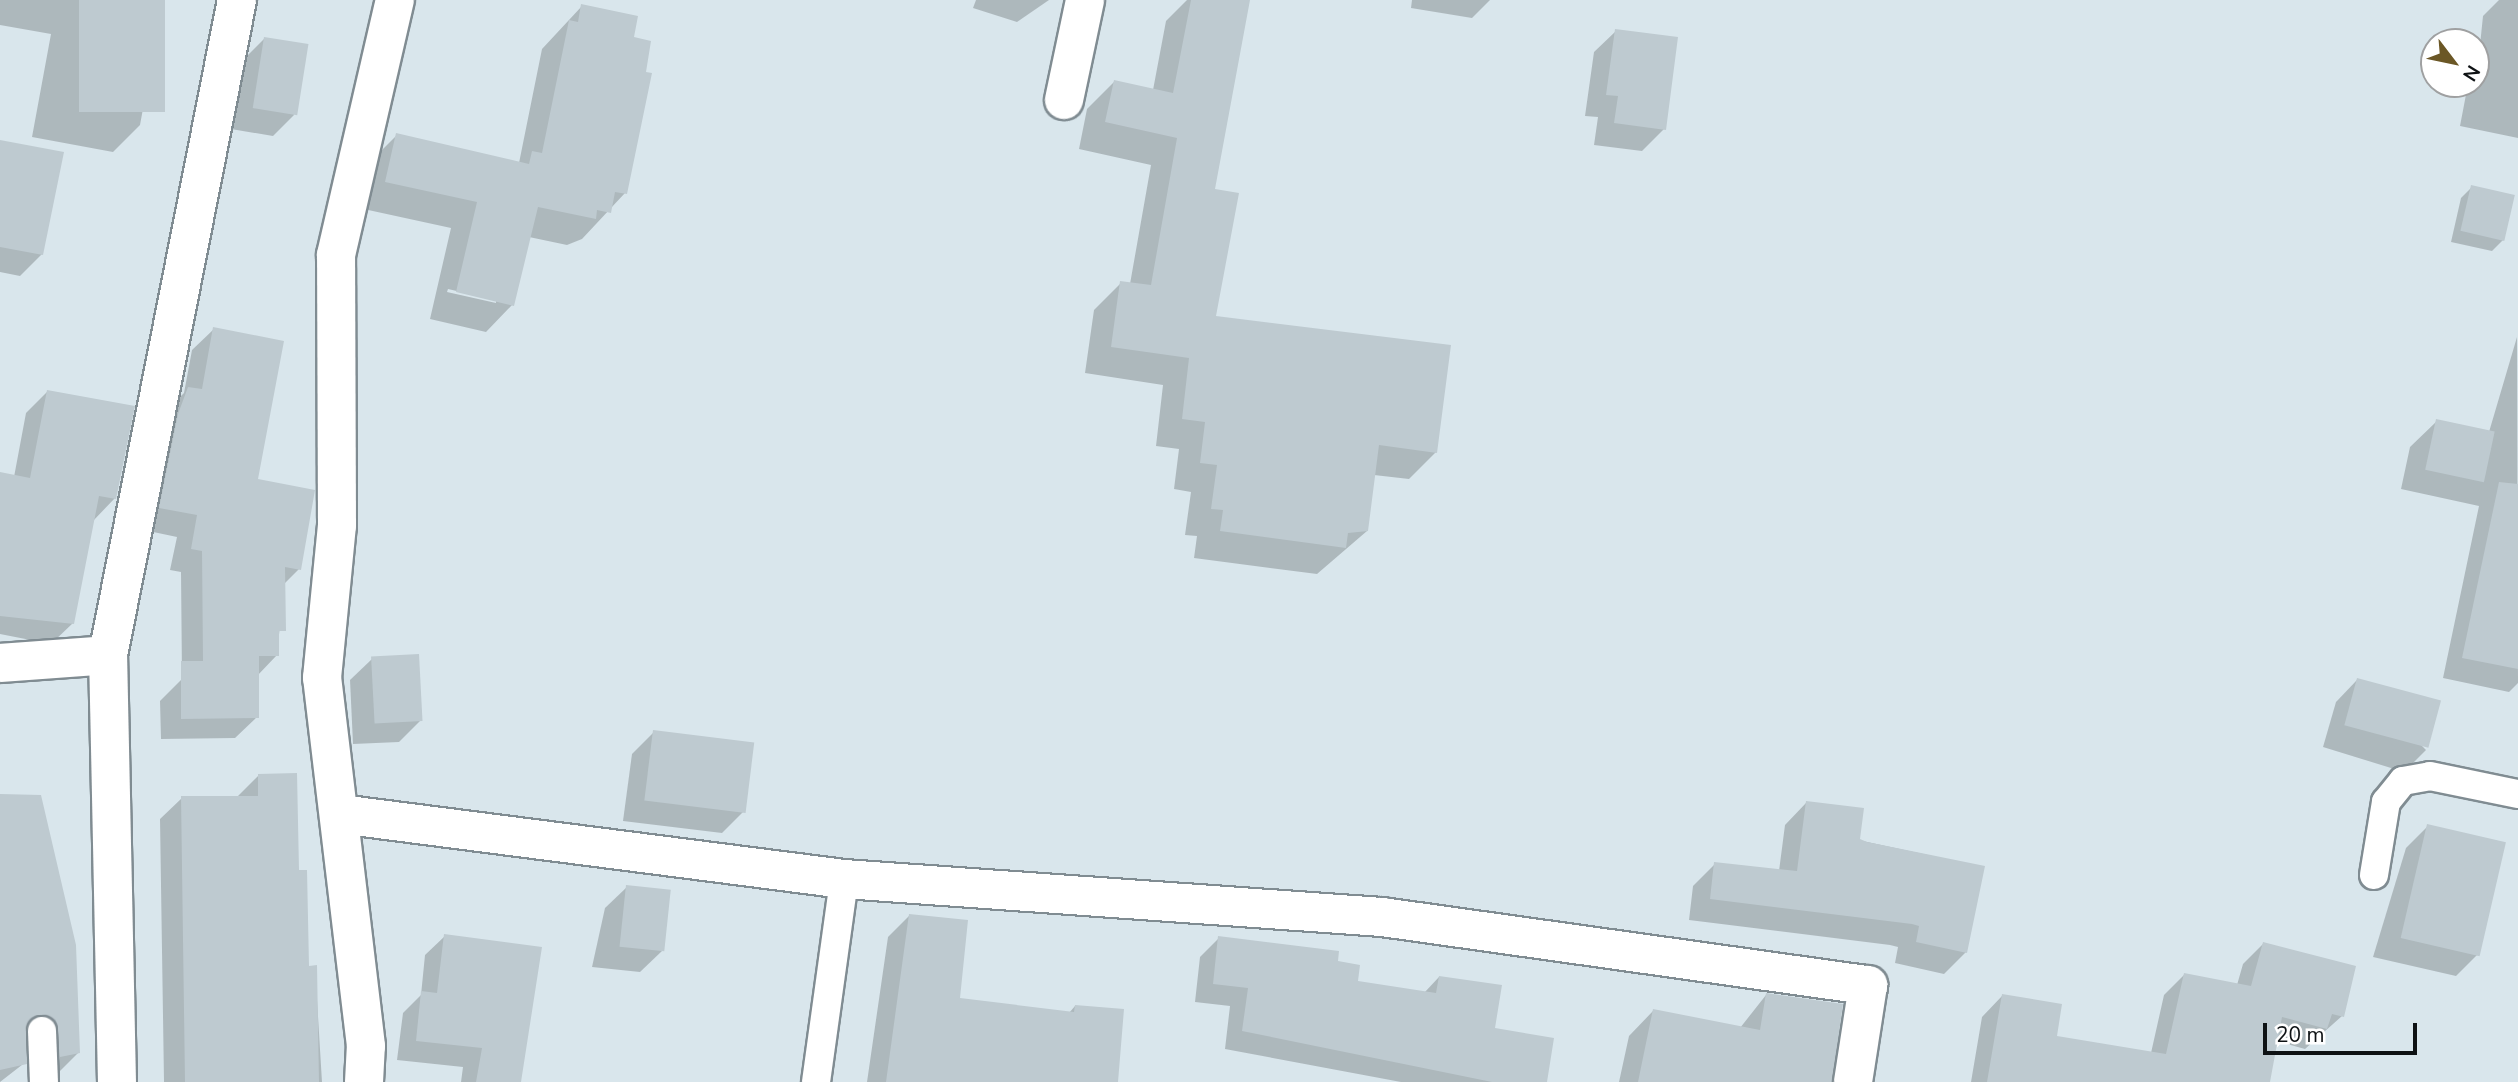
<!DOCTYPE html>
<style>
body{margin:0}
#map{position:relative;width:2518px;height:1082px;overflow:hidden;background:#d9e6ec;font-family:"Nunito Sans",sans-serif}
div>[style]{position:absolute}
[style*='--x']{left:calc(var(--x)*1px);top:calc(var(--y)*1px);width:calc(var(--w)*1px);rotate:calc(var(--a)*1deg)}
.shadow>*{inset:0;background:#0003}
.building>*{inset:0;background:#becad0;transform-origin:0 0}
.roads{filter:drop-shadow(2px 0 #808c92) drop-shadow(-2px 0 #808c92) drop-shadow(0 2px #808c92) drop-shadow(0 -2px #808c92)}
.service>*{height:28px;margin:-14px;padding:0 14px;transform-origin:14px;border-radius:14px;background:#fff}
.minor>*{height:38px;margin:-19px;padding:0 19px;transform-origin:19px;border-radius:19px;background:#fff}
span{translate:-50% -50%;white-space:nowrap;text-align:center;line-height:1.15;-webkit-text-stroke:7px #fff;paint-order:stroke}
.north{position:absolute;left:2420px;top:28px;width:70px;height:70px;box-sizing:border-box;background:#fff;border:2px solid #9fa0a1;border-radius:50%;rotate:122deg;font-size:19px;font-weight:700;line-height:28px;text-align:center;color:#0e1214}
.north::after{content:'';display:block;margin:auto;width:24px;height:32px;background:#6b5726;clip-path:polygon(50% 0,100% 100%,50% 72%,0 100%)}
.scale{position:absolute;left:2263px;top:1023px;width:154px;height:32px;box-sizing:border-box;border:4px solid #0e1214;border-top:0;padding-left:9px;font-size:21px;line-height:24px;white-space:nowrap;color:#0e1214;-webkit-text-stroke:5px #fff;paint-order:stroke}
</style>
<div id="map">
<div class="shadow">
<i style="clip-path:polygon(0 0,163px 0,140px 125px,113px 152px,32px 137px,51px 34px,0 25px)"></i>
<i style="clip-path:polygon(976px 0,1049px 0,1017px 22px,973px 8px)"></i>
<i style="clip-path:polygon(1187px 0,1225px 0,1213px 190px,1214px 318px,1436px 452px,1409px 479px,1374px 475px,1367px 531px,1317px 574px,1194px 558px,1197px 536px,1185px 535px,1191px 492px,1174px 489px,1179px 449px,1156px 446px,1163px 385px,1085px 373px,1094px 310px,1121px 283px,1130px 284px,1151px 165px,1079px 149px,1087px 109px,1114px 82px,1153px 90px,1166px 21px)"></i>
<i style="clip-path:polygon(1412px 0,1490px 0,1472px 18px,1411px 8px)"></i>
<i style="clip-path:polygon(2499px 0,2518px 0,2518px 138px,2460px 126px,2468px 84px,2476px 84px,2483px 16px)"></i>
<i style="clip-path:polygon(evenodd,582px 6px,632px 38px,625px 193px,582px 239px,567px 245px,529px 237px,512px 305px,486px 332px,430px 319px,451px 228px,359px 208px,370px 162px,397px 135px,519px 163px,542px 49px,582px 6px,448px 289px,496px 300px,496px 303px,447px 292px,448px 289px)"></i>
<i style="clip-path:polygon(1616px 31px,1664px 129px,1642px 151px,1594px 145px,1598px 117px,1585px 116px,1594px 52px)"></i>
<i style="clip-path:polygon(264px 39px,294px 115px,273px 136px,231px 129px,243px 60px)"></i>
<i style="clip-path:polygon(0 142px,42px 254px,20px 276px,0 272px)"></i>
<i style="clip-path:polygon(2472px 187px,2503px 240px,2492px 251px,2451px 242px,2461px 198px)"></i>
<i style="clip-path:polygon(214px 329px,256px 481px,299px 569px,284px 584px,277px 655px,257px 676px,257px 717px,235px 738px,161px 739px,160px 701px,182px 679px,181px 572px,170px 570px,177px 537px,139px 529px,167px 410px,184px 393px,192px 350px)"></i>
<i style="clip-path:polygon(2517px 337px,2518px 683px,2509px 692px,2443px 678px,2479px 506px,2401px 489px,2410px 447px,2437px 421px,2489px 432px)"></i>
<i style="clip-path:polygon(48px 391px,115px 498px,93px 521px,73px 623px,51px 644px,0 634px,0 474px,14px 477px,26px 413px)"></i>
<i style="clip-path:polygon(372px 659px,420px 721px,399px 742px,353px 744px,350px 680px)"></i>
<i style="clip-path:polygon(2357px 680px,2426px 750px,2404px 772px,2323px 747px,2336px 702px)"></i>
<i style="clip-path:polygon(654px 732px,744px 811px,722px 833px,623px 821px,632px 754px)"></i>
<i style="clip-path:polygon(259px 775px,297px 872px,307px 967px,315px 967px,322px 1082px,164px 1082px,160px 819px,182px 798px,236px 798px)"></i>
<i style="clip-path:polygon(0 796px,79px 1052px,49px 1082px,29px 1082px,27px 1061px,0 1082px)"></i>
<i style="clip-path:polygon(1806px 803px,1858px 840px,1983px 867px,1966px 952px,1944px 974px,1895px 963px,1898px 947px,1890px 945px,1689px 920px,1693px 886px,1715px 864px,1779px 871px,1785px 825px)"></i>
<i style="clip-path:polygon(2428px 826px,2477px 955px,2456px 976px,2373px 957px,2406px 848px)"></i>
<i style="clip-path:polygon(627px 887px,662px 951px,640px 972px,592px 967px,605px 908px)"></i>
<i style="clip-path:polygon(909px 916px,958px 1000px,1069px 1013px,1075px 1006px,1116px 1082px,867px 1082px,888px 937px)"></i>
<i style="clip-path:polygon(445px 936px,519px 1082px,461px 1082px,463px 1067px,397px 1060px,403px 1013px,421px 995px,425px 955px)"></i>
<i style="clip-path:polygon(1219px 938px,1356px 983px,1424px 993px,1439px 977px,1545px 1082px,1401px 1082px,1225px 1049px,1230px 1006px,1195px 1002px,1200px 957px)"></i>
<i style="clip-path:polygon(2263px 944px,2342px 1016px,2305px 1049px,2276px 1041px,2268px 1082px,1971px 1082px,1982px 1017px,2002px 996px,2055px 1037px,2151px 1053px,2164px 995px,2184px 975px,2237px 985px,2243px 964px)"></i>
<i style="clip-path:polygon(1766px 995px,1830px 1082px,1619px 1082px,1629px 1036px,1653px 1011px,1740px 1028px)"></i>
</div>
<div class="building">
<i style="left:79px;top:0;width:86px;height:112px"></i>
<i style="clip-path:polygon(1191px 0,1250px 0,1215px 189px,1239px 193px,1216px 316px,1451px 345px,1437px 453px,1379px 445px,1368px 531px,1348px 533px,1346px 548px,1220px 531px,1223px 510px,1211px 509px,1217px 465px,1200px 463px,1205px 422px,1182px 419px,1189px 358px,1111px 347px,1120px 281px,1151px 285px,1177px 138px,1105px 122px,1114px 80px,1173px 93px)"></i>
<i style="clip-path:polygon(581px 4px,638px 16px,634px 37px,651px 41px,646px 72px,652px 73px,627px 194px,615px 192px,611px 213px,597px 210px,596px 219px,538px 207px,514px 306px,456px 292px,477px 202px,385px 182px,396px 133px,529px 164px,532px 151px,542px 153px,569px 20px,578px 22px)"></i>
<i style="clip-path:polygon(1615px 29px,1678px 37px,1666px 130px,1614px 123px,1618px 96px,1606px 95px)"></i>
<i style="left:264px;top:37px;width:45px;height:72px;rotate:9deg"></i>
<i style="clip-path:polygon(0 140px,64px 152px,43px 255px,0 247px)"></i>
<i style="left:2471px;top:185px;width:45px;height:47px;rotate:13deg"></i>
<i style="clip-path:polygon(213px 327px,284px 341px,258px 479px,315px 490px,301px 570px,285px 567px,286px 631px,279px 631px,279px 656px,259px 656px,259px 718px,181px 719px,181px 661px,203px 661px,202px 551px,191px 549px,197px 515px,159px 508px,178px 414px,188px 387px,202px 389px)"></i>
<i style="clip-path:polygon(47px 390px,135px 406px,116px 499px,99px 496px,74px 624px,0 616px,0 472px,30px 478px)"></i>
<i style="left:2436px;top:419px;width:60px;height:52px;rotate:12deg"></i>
<i style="clip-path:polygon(2499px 482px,2518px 484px,2518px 669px,2462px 658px)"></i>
<i style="left:419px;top:654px;width:67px;height:48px;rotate:87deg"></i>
<i style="left:2357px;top:678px;width:87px;height:49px;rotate:15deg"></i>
<i style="left:653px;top:730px;width:102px;height:71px;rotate:7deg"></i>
<i style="clip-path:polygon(297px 773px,299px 870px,307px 870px,309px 966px,317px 965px,319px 1082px,185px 1082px,181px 796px,258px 796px,258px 774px)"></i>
<i style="clip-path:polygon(0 794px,41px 795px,76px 945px,80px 1053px,60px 1057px,56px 1023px,41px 1015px,27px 1024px,27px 1064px,0 1070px)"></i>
<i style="clip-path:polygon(1806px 801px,1864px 808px,1860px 839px,1867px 842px,1985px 866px,1967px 953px,1916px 942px,1919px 926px,1912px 924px,1710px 899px,1714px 862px,1797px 871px)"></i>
<i style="left:2427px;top:824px;width:81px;height:117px;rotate:13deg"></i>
<i style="left:626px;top:885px;width:45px;height:62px;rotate:6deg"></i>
<i style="clip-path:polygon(909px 914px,968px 920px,960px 998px,1074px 1012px,1075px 1005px,1124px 1009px,1118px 1082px,886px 1082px)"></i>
<i style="clip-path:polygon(444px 934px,542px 947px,521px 1082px,476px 1082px,482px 1048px,416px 1041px,421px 991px,437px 993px)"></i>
<i style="clip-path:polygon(1218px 936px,1339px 951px,1338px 961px,1360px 965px,1358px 981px,1436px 993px,1439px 976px,1502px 985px,1495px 1028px,1554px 1038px,1547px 1082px,1492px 1082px,1242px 1031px,1248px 988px,1213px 984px)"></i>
<i style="clip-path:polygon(2263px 942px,2356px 966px,2344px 1017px,2332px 1014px,2327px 1029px,2282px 1017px,2270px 1082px,1987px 1082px,2002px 994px,2062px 1004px,2057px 1036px,2166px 1054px,2184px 973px,2251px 986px)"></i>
<i style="clip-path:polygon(1766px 993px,1843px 1004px,1832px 1082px,1638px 1082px,1653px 1009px,1760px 1030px)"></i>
</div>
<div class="roads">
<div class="service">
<i style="--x:2374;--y:875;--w:74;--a:-80.7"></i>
<i style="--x:2386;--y:802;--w:27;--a:-51"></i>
<i style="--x:2403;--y:781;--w:27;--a:-10"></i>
<i style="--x:2430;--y:776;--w:90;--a:11.6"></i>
<i style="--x:42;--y:1031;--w:51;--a:87.8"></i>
<i style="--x:816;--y:1082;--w:205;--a:-82.1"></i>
</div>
<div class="minor">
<i style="--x:1064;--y:100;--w:102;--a:-78.1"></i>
<i style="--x:0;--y:663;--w:108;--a:-4.2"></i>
<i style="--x:340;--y:814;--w:508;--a:7.35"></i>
<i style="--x:844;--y:879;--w:539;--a:4.04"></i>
<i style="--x:1382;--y:917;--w:491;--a:8"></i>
<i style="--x:1868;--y:985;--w:98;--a:98.8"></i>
<i style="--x:117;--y:1082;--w:427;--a:-91.2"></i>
<i style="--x:108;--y:655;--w:668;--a:-78.86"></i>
<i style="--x:364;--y:1082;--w:36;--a:-87"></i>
<i style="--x:366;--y:1046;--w:371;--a:-96.8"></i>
<i style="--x:322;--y:678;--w:153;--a:-84.4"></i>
<i style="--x:337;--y:526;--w:271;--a:-90.2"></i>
<i style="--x:336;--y:255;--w:262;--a:-77"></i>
</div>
</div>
<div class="north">N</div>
<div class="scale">20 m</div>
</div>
